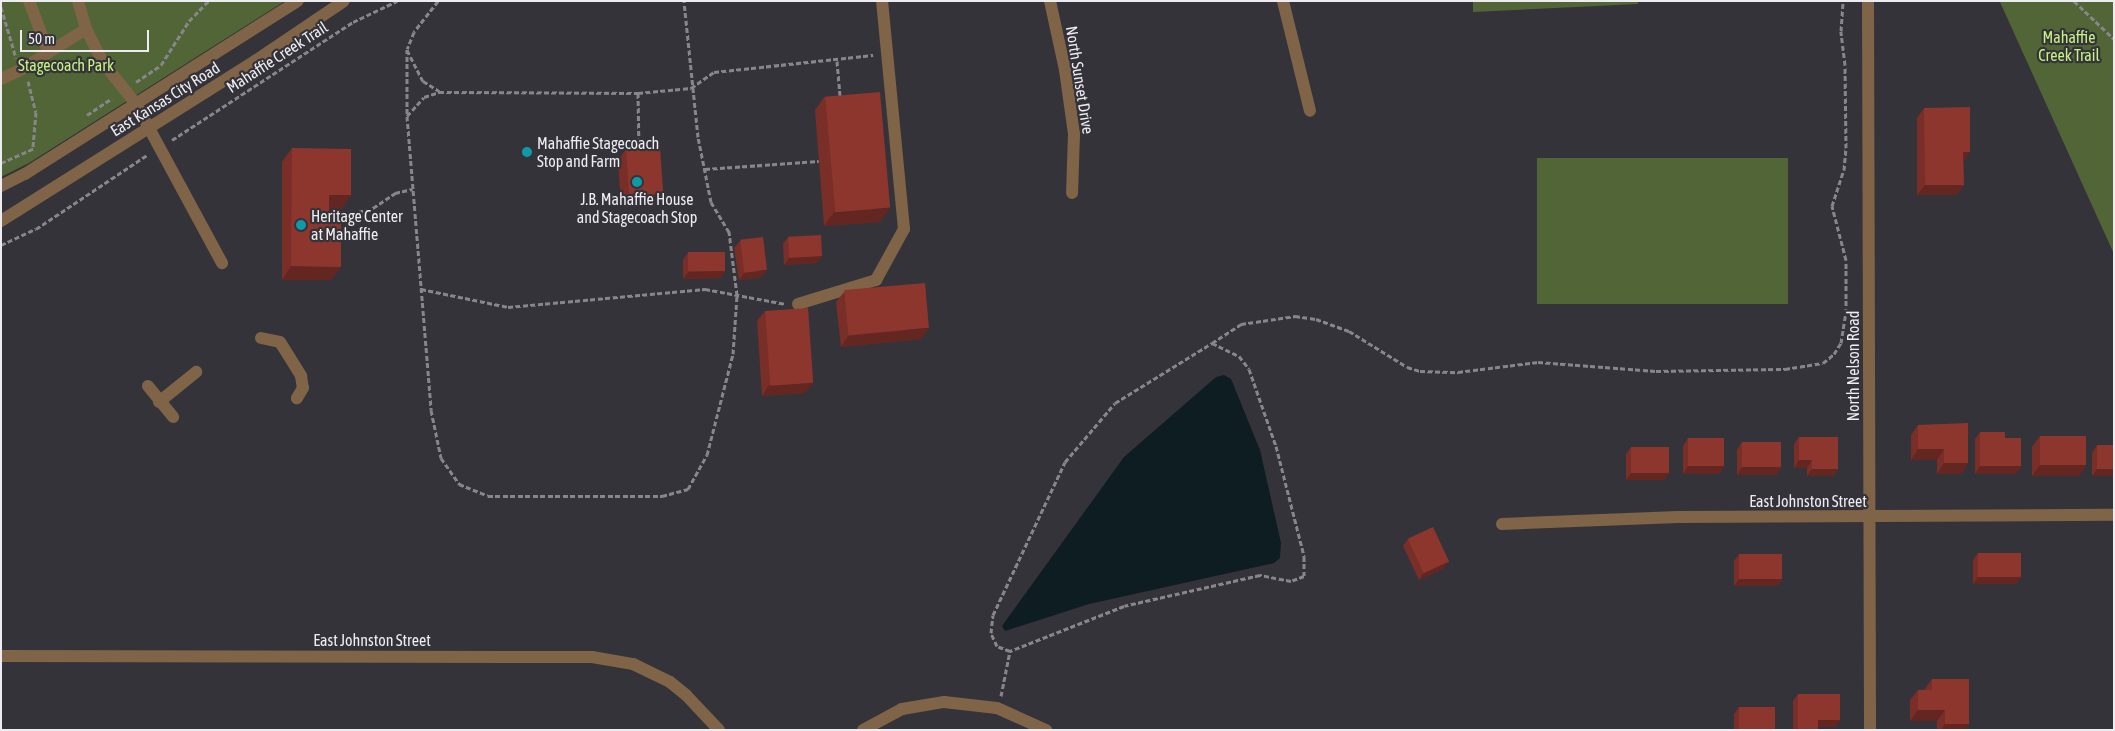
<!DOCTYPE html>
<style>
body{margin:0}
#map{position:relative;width:2115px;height:731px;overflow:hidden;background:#35333a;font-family:"Asap Condensed",sans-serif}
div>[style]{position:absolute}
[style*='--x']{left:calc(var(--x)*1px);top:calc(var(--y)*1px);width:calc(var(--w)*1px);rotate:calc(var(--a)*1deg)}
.green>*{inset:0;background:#526536;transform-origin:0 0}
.water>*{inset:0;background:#0d1d22}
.path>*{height:3px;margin-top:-1.5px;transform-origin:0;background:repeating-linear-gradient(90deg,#87868b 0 5px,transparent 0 7.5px)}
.minor>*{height:12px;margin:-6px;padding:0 6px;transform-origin:6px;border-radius:6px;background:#7f6448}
.wall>*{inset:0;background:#792e28}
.shaded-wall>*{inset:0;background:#632620;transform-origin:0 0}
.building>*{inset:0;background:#8d362e;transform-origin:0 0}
.dots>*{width:14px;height:14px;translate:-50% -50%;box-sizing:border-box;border:2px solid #35333a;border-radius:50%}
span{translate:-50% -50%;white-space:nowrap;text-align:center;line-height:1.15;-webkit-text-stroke:4.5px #35333a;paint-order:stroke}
.park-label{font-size:16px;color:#c6f281}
.street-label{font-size:16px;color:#edecf0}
.poi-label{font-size:16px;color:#edecf0}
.left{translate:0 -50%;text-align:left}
.frame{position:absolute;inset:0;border:2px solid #edecf0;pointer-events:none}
.scale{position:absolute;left:20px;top:30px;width:129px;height:22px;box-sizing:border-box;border:2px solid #edecf0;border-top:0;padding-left:6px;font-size:15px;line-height:18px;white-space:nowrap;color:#edecf0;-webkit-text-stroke:4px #35333a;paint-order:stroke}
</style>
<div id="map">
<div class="green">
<i style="clip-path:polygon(1px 1px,285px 1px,29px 163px,1px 177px)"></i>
<i style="clip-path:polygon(1473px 1px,1638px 1px,1638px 4px,1473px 12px)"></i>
<i style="clip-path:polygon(1965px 1px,2114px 1px,2114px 254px,2000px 2px)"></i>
<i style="left:1788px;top:158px;width:146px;height:251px;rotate:90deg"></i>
</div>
<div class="water">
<i style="clip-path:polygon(1224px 375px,1231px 379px,1260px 450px,1281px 543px,1280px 558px,1274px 563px,1089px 604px,1005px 631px,1002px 626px,1124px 457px,1216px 377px)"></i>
</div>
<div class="path">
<i style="--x:438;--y:1;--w:39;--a:128"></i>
<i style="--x:414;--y:32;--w:18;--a:112"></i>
<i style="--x:407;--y:49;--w:67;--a:90"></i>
<i style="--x:407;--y:116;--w:295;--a:85.3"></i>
<i style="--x:431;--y:410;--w:49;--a:78.2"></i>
<i style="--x:441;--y:458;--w:32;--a:55"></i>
<i style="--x:459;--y:484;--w:31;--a:22"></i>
<i style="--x:488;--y:496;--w:174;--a:0"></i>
<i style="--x:662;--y:496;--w:27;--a:-15"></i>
<i style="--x:688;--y:489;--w:39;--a:-61"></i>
<i style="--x:707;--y:455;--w:104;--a:-75.6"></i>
<i style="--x:733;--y:354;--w:59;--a:-86.1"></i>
<i style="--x:737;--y:295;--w:64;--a:-97.2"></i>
<i style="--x:729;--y:232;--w:35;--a:-121"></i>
<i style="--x:711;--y:202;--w:66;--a:-101.3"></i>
<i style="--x:698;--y:137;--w:137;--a:-95.9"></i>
<i style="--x:2074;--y:1;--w:55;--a:43.5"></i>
<i style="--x:1;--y:7;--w:53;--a:73.6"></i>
<i style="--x:407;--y:50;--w:35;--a:63"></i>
<i style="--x:423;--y:81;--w:19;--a:32"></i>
<i style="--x:837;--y:61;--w:36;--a:85"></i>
<i style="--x:28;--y:81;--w:32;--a:76"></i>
<i style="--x:36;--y:112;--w:37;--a:95"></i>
<i style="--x:136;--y:82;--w:30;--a:-34"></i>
<i style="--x:161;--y:65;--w:52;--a:-57.5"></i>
<i style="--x:189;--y:21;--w:28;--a:-46"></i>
<i style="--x:638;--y:93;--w:59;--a:89"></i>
<i style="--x:87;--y:115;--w:30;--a:-34"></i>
<i style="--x:407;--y:116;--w:25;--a:-48"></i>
<i style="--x:424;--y:97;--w:16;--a:-18"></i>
<i style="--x:439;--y:92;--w:199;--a:0.3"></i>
<i style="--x:638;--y:93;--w:53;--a:-5.4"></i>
<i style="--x:691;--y:88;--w:28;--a:-35"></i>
<i style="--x:714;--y:72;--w:160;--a:-6.1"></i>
<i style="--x:172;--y:140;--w:216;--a:-33.1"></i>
<i style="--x:353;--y:22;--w:49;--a:-25.5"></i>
<i style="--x:1;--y:163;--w:37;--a:-24"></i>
<i style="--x:705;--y:169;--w:114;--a:-4"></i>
<i style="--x:325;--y:216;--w:26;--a:-4"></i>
<i style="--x:351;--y:214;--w:23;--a:-15"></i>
<i style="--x:373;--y:208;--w:27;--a:-34"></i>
<i style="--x:395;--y:193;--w:18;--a:-13"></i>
<i style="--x:1;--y:245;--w:38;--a:-25"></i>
<i style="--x:36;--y:229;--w:133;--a:-33.7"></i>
<i style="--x:421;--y:289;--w:89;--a:11.7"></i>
<i style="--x:508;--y:307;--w:198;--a:-5.2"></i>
<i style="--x:705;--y:289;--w:82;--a:10.5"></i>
<i style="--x:1212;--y:343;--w:35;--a:-33"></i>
<i style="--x:1241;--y:324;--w:55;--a:-8.4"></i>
<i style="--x:1295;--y:316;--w:21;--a:8"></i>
<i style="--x:1316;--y:319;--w:35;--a:20"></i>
<i style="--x:1349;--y:331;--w:68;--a:31.8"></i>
<i style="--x:1407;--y:367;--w:14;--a:17"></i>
<i style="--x:1420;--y:371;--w:38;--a:2"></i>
<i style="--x:1458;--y:372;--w:81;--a:-7.1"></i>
<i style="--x:1538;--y:362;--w:118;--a:4.4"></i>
<i style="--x:1656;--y:371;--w:129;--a:-0.9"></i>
<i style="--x:1785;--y:369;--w:38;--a:-9"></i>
<i style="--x:1823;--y:363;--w:14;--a:-39"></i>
<i style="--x:1834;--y:354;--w:13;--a:-58"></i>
<i style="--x:1841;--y:343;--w:30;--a:-81"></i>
<i style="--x:1846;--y:313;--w:53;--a:-90"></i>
<i style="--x:1846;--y:260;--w:56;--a:-104.5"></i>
<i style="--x:1832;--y:206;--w:38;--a:-72"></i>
<i style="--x:1844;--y:170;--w:22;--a:-85"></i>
<i style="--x:1846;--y:148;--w:83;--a:-90.7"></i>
<i style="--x:1845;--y:65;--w:34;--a:-97"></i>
<i style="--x:1841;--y:31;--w:30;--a:-86"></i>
<i style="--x:1212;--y:343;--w:30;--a:26"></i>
<i style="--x:1239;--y:356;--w:16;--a:52"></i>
<i style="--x:1249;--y:369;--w:82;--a:70.7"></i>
<i style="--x:1276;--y:446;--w:114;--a:75.7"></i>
<i style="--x:1304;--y:556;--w:20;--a:90"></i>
<i style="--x:1304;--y:576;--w:14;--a:159"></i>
<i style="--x:1291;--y:581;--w:32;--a:-169"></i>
<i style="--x:1260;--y:575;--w:139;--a:167.2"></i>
<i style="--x:1124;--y:606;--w:123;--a:158.5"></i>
<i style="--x:1010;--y:651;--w:14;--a:-159"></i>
<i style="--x:997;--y:646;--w:14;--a:-115"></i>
<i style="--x:991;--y:633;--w:18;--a:-84"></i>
<i style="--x:993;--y:615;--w:169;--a:-64.8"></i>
<i style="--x:1065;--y:462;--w:77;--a:-49.7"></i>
<i style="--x:1115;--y:403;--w:114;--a:-31.7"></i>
<i style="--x:1001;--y:696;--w:46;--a:-78.7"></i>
</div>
<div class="minor">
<i style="--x:29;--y:1;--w:53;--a:69.2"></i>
<i style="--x:78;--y:1;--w:29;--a:74"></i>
<i style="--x:86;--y:29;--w:39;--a:63"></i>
<i style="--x:104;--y:64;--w:51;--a:51.3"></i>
<i style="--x:136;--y:104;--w:181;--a:61.6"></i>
<i style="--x:1050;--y:1;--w:71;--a:77.7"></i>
<i style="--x:1065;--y:70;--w:65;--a:82"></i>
<i style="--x:1074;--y:134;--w:59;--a:91.9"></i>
<i style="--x:1283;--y:1;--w:113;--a:76.2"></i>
<i style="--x:1868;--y:1;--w:729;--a:89.84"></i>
<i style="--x:1;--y:79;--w:23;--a:-25"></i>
<i style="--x:22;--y:69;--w:75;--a:-32"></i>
<i style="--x:1;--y:186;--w:27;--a:-27"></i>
<i style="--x:25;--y:174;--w:323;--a:-32.4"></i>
<i style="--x:1;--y:221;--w:300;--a:-32.2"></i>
<i style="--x:255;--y:61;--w:107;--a:-34"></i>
<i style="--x:798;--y:304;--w:82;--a:-17.1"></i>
<i style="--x:876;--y:280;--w:58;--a:-61.2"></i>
<i style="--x:904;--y:229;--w:229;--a:-95.5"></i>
<i style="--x:261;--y:338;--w:19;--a:12"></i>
<i style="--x:280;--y:342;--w:40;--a:58"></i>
<i style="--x:301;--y:376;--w:12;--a:81"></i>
<i style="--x:303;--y:388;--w:12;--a:121"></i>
<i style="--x:148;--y:386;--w:40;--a:51"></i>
<i style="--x:159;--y:402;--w:48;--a:-39"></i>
<i style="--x:1502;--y:524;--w:176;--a:-2.3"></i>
<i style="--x:1678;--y:517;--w:436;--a:-0.3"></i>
<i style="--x:1;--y:656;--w:591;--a:0.1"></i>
<i style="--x:592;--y:657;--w:42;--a:9.7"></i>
<i style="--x:633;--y:664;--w:41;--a:25.9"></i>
<i style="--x:670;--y:682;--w:21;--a:39"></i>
<i style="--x:686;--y:695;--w:48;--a:46.7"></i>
<i style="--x:863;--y:730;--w:44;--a:-28.3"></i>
<i style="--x:902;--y:709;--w:43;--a:-9.5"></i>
<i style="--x:944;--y:702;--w:53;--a:6.5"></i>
<i style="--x:997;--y:708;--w:54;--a:24.2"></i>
</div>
<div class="wall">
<i style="clip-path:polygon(825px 96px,880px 222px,824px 226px,815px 110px)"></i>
<i style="clip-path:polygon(1924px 108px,1963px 161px,1964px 185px,1956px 195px,1917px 195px,1917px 118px)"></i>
<i style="clip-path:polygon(292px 148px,351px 195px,341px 209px,329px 209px,329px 220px,341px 267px,331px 280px,282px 280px,282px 162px)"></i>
<i style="clip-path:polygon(626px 149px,655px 205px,621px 207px,618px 160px)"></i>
<i style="clip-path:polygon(788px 237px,822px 256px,817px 263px,784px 265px,783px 244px)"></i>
<i style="clip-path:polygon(740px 241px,762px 277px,739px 280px,734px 248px)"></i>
<i style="clip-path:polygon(688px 253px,725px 271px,720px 278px,683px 279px,683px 260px)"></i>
<i style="clip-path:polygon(844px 292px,922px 339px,841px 347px,836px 302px)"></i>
<i style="clip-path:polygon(765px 311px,805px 393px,762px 396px,757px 321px)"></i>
<i style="clip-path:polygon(1918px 425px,1968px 463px,1961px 474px,1937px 474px,1937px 460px,1911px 460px,1911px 435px)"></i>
<i style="clip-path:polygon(1980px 432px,2005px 438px,2021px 466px,2016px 474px,1975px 474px,1975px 439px)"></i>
<i style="clip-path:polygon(2040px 436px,2086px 465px,2079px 476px,2032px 476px,2032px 447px)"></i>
<i style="clip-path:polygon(1799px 437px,1838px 469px,1833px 476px,1807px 476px,1807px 468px,1794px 468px,1794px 444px)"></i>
<i style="clip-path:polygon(1688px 438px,1724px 466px,1719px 474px,1683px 474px,1683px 446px)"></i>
<i style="clip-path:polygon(1742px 442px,1781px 467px,1776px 475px,1737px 475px,1737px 450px)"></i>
<i style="clip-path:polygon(2097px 445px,2114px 476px,2092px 476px,2092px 453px)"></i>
<i style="clip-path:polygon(1631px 447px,1669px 473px,1664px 480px,1626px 480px,1626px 454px)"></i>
<i style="clip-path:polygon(1408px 539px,1444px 568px,1419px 580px,1403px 546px)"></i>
<i style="clip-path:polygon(1978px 553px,2021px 577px,2016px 584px,1973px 584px,1973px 560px)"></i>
<i style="clip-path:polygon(1739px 554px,1782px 579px,1777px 586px,1734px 586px,1734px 561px)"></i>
<i style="clip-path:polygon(1932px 679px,1965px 730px,1937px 730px,1937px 721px,1910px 721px,1910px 700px,1918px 690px,1924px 690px)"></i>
<i style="clip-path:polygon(1798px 694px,1840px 720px,1835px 727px,1818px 727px,1817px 730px,1793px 730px,1793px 701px)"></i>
<i style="clip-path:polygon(1739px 707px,1775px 730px,1734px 730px,1734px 714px)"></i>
</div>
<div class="shaded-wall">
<i style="clip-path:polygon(1963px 152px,1970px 152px,1963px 162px)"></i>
<i style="clip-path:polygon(1925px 185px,1964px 185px,1956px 195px,1917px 195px)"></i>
<i style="clip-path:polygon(663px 194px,655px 205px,621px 207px,628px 196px)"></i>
<i style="clip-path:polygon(329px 195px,351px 195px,341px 209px,319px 209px)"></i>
<i style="clip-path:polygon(890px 208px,880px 222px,824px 226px,834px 212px)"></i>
<i style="clip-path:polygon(822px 256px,817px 263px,784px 265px,789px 258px)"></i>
<i style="clip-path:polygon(291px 266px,341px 267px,331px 280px,282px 280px)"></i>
<i style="clip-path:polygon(767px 270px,762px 277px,739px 280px,744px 273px)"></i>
<i style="clip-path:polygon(725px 271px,720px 278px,683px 279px,688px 272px)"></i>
<i style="clip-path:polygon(929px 328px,922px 339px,841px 347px,848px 336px)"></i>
<i style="clip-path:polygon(813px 383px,805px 393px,762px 396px,769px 385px)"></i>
<i style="clip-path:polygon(1918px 449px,1944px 449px,1937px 460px,1911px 460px)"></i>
<i style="clip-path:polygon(1799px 460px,1812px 460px,1807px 468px,1794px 468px)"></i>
<i style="clip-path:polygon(1944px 463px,1968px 463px,1961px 474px,1937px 474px)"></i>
<i style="clip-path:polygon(2040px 465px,2086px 465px,2079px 476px,2032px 476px)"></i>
<i style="clip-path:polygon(1688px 466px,1724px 466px,1719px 474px,1683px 474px)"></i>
<i style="clip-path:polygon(1980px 466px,2021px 466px,2016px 474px,1975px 474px)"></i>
<i style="clip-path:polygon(1742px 467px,1781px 467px,1776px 475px,1737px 475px)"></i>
<i style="clip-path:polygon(1812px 469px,1838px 469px,1833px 476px,1807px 476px)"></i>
<i style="clip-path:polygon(2097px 469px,2114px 469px,2114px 476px,2092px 476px)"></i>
<i style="clip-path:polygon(1631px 473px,1669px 473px,1664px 480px,1626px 480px)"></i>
<i style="clip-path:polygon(1449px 561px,1444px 568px,1419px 580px,1424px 572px)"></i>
<i style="clip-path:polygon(1978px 577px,2021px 577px,2016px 584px,1973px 584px)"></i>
<i style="clip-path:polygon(1739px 579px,1782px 579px,1777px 586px,1734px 586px)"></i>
<i style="clip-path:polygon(1918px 710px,1945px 710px,1937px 721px,1910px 721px)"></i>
<i style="clip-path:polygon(1818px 720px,1840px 720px,1835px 727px,1813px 727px)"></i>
<i style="clip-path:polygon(1945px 724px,1969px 724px,1965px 730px,1941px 730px)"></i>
<i style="left:1798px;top:729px;width:20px;height:1px"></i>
</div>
<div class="building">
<i style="left:880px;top:92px;width:116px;height:55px;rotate:85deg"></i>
<i style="clip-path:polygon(1970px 107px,1970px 152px,1963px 152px,1964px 185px,1925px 185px,1924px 108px)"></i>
<i style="left:660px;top:147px;width:47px;height:34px;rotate:86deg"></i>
<i style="clip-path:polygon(292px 148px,351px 149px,351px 195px,329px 195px,329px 220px,341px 221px,341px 267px,291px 266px)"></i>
<i style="left:821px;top:235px;width:21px;height:33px;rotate:87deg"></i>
<i style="left:763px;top:237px;width:33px;height:23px;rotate:83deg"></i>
<i style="left:725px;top:252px;width:19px;height:37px;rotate:90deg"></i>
<i style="left:925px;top:283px;width:45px;height:81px;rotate:85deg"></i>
<i style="left:808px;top:308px;width:75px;height:43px;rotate:86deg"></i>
<i style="clip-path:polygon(1968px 423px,1968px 463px,1944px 463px,1944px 449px,1918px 449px,1918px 425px)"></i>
<i style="clip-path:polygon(1980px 432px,2005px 432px,2005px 438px,2021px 438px,2021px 466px,1980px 466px)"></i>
<i style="left:2040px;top:436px;width:46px;height:29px"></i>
<i style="clip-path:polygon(1799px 437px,1838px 437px,1838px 469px,1812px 469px,1812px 460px,1799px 460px)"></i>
<i style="left:1688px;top:438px;width:36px;height:28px"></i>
<i style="left:1742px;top:442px;width:39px;height:25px"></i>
<i style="left:2097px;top:445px;width:17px;height:24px"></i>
<i style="left:1631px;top:447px;width:38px;height:26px"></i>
<i style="left:1433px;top:527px;width:38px;height:28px;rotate:65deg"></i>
<i style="left:1978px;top:553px;width:43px;height:24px"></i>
<i style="left:1739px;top:554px;width:43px;height:25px"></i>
<i style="clip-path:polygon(1932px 679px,1969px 679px,1969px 724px,1945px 724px,1945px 710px,1918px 710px,1918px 690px,1932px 690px)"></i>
<i style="clip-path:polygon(1798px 694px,1840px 694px,1840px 720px,1818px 720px,1818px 729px,1798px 729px)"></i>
<i style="left:1739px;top:707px;width:36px;height:23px"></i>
</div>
<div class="dots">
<i style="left:527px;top:152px;background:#0f9aa8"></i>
<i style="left:637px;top:182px;background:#0f9aa8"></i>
<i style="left:301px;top:225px;background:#0f9aa8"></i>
</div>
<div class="park-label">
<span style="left:2069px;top:46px">Mahaffie<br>Creek Trail</span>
<span style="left:66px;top:65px">Stagecoach Park</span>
</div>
<div class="street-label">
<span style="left:277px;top:57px;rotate:-33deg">Mahaffie Creek Trail</span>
<span style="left:1080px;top:80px;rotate:81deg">North Sunset Drive</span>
<span style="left:165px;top:99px;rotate:-32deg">East Kansas City Road</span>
<span style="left:1853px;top:366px;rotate:-90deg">North Nelson Road</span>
<span style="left:1808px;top:501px">East Johnston Street</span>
<span style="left:372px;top:640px">East Johnston Street</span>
</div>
<div class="poi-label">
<span class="left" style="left:537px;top:152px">Mahaffie Stagecoach<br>Stop and Farm</span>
<span style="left:637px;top:208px">J.B. Mahaffie House<br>and Stagecoach Stop</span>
<span class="left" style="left:311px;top:225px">Heritage Center<br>at Mahaffie</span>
</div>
<div class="frame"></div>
<div class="scale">50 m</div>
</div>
